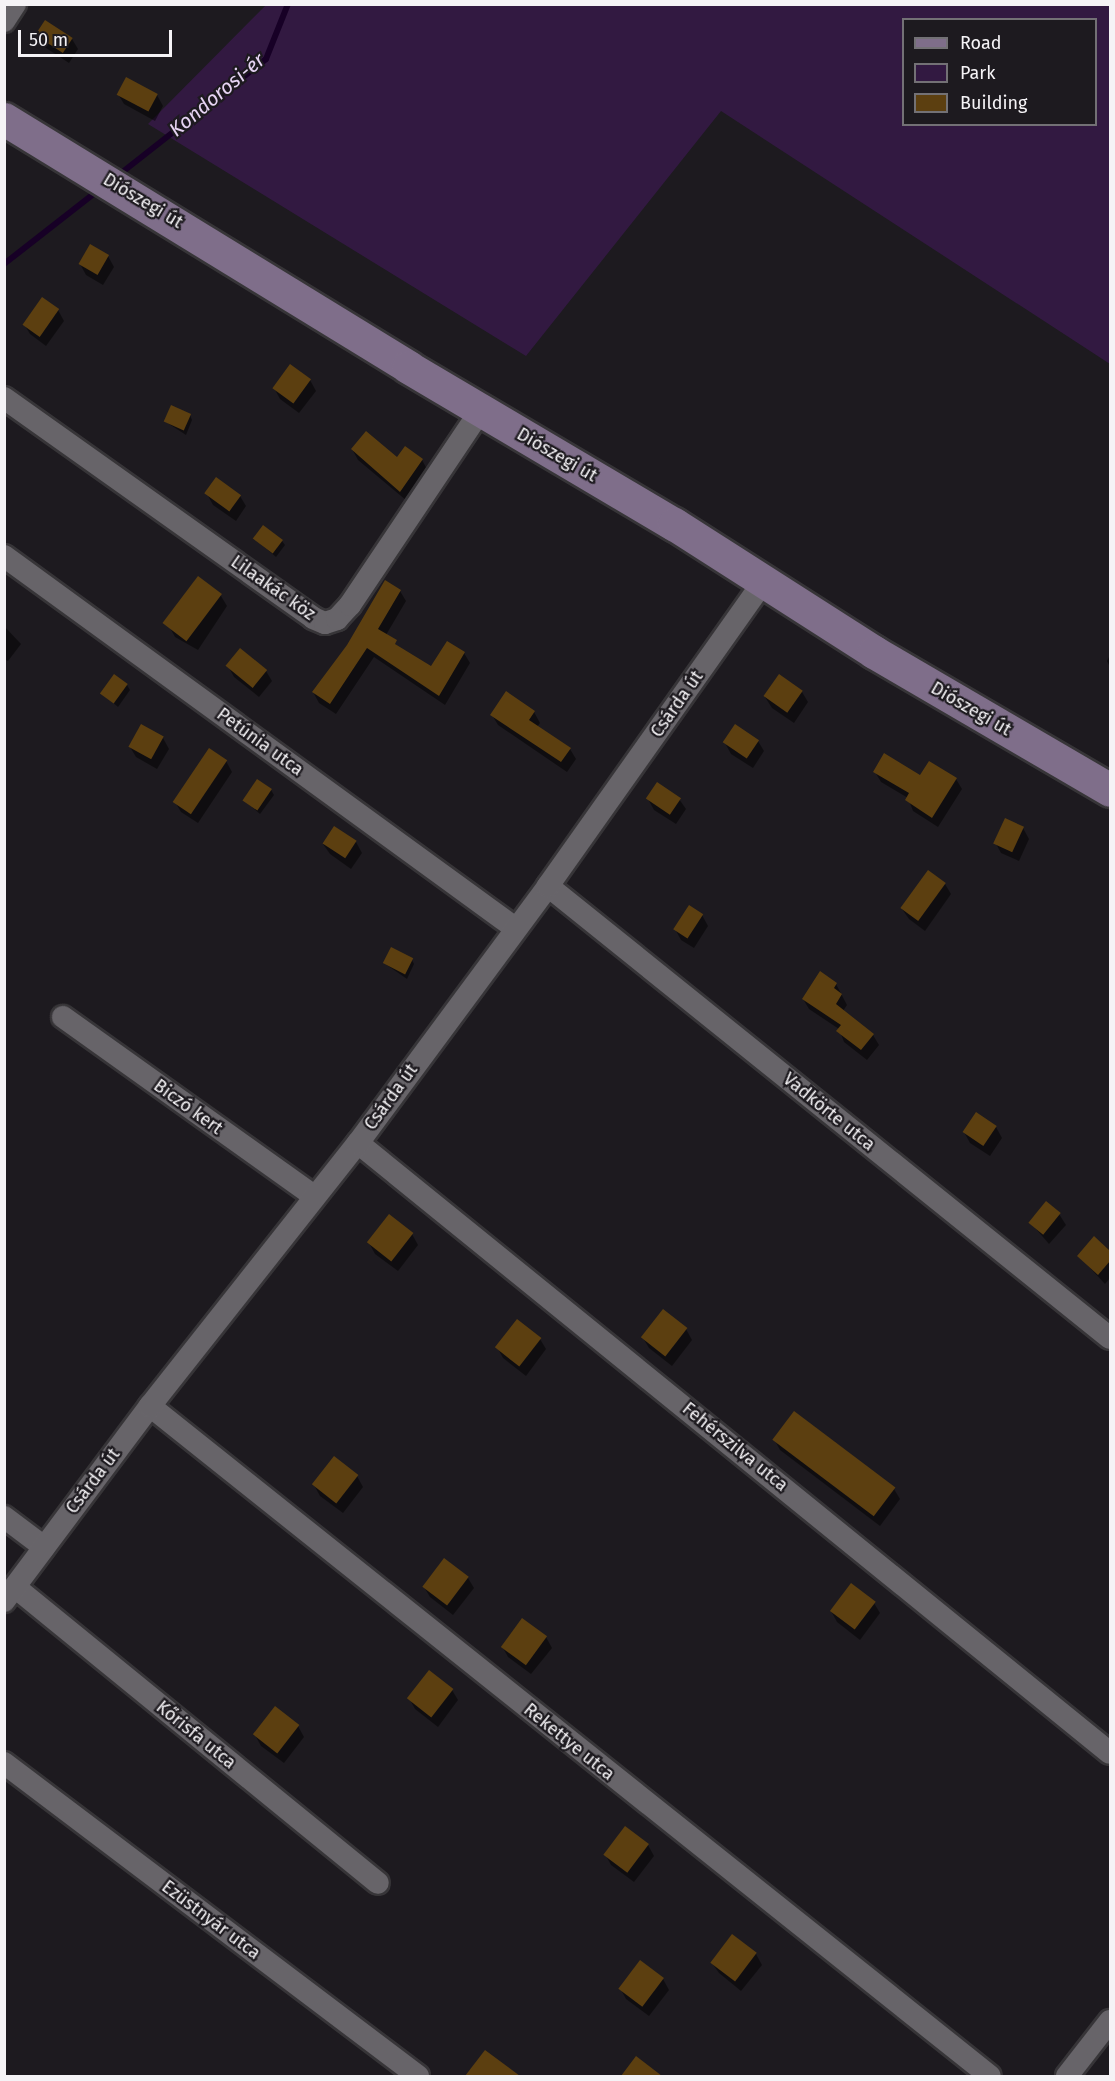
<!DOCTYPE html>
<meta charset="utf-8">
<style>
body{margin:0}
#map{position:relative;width:1115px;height:2081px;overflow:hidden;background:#1d1a1f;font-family:"Fira Sans",sans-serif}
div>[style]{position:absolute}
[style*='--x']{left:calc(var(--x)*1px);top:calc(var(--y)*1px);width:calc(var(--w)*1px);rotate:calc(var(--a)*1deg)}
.green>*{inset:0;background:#321941}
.shadow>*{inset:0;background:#0007}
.stream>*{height:6px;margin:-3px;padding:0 3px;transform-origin:3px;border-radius:3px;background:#170026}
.building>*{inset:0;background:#5c3f10;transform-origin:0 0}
.roads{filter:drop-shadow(2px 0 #373538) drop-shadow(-2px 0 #373538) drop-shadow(0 2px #373538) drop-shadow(0 -2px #373538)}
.street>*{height:22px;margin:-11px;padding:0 11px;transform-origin:11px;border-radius:11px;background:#676469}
.secondary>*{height:33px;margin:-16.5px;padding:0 16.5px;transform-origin:16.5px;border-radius:16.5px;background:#7f6e8a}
span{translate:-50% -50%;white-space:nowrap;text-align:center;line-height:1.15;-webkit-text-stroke:4.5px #1d1a1f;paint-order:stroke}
.street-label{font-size:18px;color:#f5f3f6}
.water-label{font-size:20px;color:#e6d3f3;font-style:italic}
.frame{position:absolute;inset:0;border:6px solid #f5f3f6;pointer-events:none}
.legend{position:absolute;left:902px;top:18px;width:195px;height:108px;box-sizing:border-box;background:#1d1a1f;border:2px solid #737175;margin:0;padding:8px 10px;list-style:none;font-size:18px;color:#f5f3f6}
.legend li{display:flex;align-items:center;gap:12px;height:30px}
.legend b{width:30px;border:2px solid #737175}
.scale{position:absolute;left:18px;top:30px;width:154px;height:27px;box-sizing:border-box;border:3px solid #f5f3f6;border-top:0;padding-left:8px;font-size:18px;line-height:21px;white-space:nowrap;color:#f5f3f6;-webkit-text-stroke:4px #1d1a1f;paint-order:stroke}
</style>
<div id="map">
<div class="green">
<i style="clip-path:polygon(evenodd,266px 5px,1110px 5px,1110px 364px,721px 111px,526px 356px,148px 124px,266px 5px,904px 20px,1096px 20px,1096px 124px,904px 124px,904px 20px)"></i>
</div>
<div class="shadow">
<i style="clip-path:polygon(37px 35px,72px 39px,78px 49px,69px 63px,43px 46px)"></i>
<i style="clip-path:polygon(118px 94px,157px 95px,163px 106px,155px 121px,124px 104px)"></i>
<i style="clip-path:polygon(108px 256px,114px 267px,103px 285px,86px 275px,80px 264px)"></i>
<i style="clip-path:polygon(58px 310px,64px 321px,46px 346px,30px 334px,24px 324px)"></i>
<i style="clip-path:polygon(310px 380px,316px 391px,299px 413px,280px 399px,274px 388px)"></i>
<i style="clip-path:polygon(190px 415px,192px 420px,186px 435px,166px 422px)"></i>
<i style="clip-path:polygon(405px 448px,422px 460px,428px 471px,407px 501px,358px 460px,352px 449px,397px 459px)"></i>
<i style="clip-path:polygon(207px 494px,240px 496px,246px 506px,236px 521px,213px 505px)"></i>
<i style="clip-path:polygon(255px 539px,282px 541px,285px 545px,276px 557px)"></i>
<i style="clip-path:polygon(199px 578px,221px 596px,227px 606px,198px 650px,175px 637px,169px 626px)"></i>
<i style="clip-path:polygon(400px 591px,406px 601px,386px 635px,401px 650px,432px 668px,464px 653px,470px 663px,445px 705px,374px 657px,336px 714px,319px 703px,313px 692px)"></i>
<i style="clip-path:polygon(4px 626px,21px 644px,8px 661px,4px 659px)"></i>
<i style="clip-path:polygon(1110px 655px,1110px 667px,1107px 661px)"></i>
<i style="clip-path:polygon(228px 666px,266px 671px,272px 681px,259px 697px,234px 677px)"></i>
<i style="clip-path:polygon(127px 685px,130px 690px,118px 707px,103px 694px)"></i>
<i style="clip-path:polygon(802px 692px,808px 702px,794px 723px,772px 708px,765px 697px)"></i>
<i style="clip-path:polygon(534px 712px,540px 723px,537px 727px,570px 749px,576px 759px,567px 772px,498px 725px,492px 715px)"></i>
<i style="clip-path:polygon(163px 738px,169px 749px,157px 769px,136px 757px,130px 747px)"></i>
<i style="clip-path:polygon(758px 741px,764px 751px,753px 768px,731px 754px,725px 743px)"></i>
<i style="clip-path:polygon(226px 761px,232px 772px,198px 823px,181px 812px,175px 802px)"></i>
<i style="clip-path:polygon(875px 772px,956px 779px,962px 789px,938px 827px,913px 811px,908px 798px,881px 782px)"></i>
<i style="clip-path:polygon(271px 790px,274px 795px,260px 814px,244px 800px)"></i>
<i style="clip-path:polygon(648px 799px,679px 799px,686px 809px,676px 824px,654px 810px)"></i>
<i style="clip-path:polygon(1023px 828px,1029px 839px,1019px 861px,1001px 853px,995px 842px)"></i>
<i style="clip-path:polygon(356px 842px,362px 853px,351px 869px,330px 854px,323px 844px)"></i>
<i style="clip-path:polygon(945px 884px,951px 894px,925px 931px,909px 919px,902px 909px)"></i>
<i style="clip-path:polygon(702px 915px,708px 926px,694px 948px,681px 940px,675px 929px)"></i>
<i style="clip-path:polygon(412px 960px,414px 964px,407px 979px,384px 963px)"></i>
<i style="clip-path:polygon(836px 984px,847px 1005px,843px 1011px,873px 1035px,879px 1045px,867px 1060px,844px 1042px,839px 1029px,809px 1009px,803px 999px)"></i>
<i style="clip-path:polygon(996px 1127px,1002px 1138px,990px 1156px,970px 1143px,964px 1132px)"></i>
<i style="clip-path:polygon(1059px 1214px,1066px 1225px,1049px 1244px,1030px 1222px)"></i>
<i style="clip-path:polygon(412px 1234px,418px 1245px,398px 1271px,375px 1254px,369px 1243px)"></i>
<i style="clip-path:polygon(1094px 1238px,1110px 1253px,1110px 1278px,1105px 1284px,1079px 1256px)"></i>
<i style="clip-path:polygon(686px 1329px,692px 1340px,672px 1366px,649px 1348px,643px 1338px)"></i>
<i style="clip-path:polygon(540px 1339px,546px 1349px,526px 1376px,503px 1358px,497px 1347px)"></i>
<i style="clip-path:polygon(774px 1439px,894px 1489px,900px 1499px,880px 1526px,780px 1450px)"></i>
<i style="clip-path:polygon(334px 1459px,357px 1476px,363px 1487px,343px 1513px,320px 1496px,314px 1485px)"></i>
<i style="clip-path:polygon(468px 1578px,474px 1588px,453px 1615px,430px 1597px,424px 1587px)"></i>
<i style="clip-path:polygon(874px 1603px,880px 1613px,860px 1640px,837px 1622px,831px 1611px)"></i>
<i style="clip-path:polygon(546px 1637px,552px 1648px,531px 1674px,508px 1657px,502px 1646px)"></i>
<i style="clip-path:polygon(452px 1690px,458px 1700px,438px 1727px,415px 1709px,409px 1698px)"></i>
<i style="clip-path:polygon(275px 1709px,298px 1726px,304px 1737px,284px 1763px,261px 1746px,255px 1735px)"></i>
<i style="clip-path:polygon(625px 1828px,648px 1845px,654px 1856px,634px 1882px,611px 1865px,605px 1854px)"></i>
<i style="clip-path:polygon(756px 1954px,762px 1965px,741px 1991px,719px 1973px,712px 1963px)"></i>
<i style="clip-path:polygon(640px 1962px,663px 1979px,669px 1990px,649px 2016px,626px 1999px,620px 1988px)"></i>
<i style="clip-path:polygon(485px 2052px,508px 2070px,512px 2076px,467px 2076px)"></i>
<i style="clip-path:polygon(636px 2058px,659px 2076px,660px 2076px,623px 2076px)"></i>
</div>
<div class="stream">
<i style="--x:125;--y:170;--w:179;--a:-38.2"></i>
<i style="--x:266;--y:59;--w:59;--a:-68.2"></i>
<i style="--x:4;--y:264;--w:115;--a:-38"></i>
</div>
<div class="building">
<i style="left:45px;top:20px;width:33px;height:18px;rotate:33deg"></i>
<i style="left:126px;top:77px;width:36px;height:20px;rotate:28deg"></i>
<i style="left:90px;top:244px;width:22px;height:23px;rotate:30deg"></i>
<i style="left:42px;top:297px;width:21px;height:34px;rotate:35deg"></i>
<i style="left:290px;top:364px;width:26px;height:30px;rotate:36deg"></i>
<i style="left:171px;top:405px;width:22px;height:18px;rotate:24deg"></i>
<i style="clip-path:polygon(366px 431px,397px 457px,405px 446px,423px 459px,400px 492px,351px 449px)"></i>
<i style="left:216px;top:477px;width:31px;height:20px;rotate:36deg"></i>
<i style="left:263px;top:525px;width:25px;height:17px;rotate:37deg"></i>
<i style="left:198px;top:576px;width:30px;height:59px;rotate:37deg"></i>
<i style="clip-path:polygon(385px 580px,401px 590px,378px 629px,397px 640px,395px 644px,431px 666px,447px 641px,465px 652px,439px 696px,367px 648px,330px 704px,312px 692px,347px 645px)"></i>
<i style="left:240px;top:648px;width:35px;height:23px;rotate:39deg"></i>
<i style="left:114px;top:674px;width:17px;height:24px;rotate:36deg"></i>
<i style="left:779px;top:674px;width:29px;height:27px;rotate:35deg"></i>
<i style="clip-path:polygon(506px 691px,535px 711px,529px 720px,571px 748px,561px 762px,490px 715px)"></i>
<i style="left:141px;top:724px;width:26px;height:26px;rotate:29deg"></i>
<i style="left:735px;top:724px;width:29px;height:22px;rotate:34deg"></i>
<i style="left:209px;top:748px;width:22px;height:65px;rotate:34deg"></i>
<i style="clip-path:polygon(884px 753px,920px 775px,929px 761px,957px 778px,932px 818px,905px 800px,909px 793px,873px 772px)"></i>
<i style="left:257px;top:779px;width:18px;height:26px;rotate:34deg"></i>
<i style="left:657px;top:782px;width:29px;height:20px;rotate:34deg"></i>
<i style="left:1005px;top:818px;width:21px;height:28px;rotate:25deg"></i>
<i style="left:334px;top:826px;width:27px;height:21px;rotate:33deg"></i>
<i style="left:928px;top:870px;width:22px;height:47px;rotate:36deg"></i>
<i style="left:689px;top:905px;width:17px;height:29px;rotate:33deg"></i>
<i style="left:391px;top:947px;width:25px;height:18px;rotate:27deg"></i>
<i style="clip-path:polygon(820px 971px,837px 983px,834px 988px,842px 994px,836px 1004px,874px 1034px,861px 1050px,836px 1031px,841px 1025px,802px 999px)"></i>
<i style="left:976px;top:1112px;width:25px;height:24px;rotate:34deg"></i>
<i style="left:1046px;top:1201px;width:19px;height:28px;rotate:39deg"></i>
<i style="left:389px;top:1214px;width:31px;height:36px;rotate:38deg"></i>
<i style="clip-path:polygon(1094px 1236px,1110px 1251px,1110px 1261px,1098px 1275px,1077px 1256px)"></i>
<i style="left:663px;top:1309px;width:31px;height:36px;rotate:38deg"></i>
<i style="left:517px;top:1319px;width:31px;height:36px;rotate:38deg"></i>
<i style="left:794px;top:1411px;width:127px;height:36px;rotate:37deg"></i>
<i style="left:334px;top:1456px;width:31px;height:36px;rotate:38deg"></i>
<i style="left:444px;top:1558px;width:31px;height:36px;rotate:37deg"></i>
<i style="left:851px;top:1583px;width:31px;height:35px;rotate:37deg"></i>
<i style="left:522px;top:1618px;width:31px;height:36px;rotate:36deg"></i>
<i style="left:429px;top:1670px;width:31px;height:36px;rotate:38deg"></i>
<i style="left:275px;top:1706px;width:31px;height:36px;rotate:38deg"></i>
<i style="left:625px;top:1826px;width:30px;height:36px;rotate:37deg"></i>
<i style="left:732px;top:1934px;width:31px;height:36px;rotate:37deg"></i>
<i style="left:640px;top:1960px;width:30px;height:36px;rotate:37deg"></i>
<i style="clip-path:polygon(485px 2050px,520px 2076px,465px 2076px)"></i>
<i style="clip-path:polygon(636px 2056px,662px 2076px,621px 2076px)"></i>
</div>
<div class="roads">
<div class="street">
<i style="--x:4;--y:21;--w:20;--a:-57"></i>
<i style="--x:4;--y:398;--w:379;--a:35.4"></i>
<i style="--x:313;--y:618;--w:13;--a:23"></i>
<i style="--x:325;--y:623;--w:13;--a:-18"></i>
<i style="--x:337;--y:619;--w:19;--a:-47"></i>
<i style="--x:350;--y:605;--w:235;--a:-56.1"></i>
<i style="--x:4;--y:556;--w:632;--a:36.05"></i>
<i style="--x:548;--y:886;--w:721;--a:38.81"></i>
<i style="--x:63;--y:1017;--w:308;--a:35.5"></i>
<i style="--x:358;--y:1143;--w:968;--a:39.05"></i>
<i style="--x:150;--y:1406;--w:1074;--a:38.58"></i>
<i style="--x:4;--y:1517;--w:50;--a:36.9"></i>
<i style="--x:15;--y:1587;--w:468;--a:39.2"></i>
<i style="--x:4;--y:1601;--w:244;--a:-53.2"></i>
<i style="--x:150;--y:1406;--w:335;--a:-51.7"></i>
<i style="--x:358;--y:1143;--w:320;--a:-53.5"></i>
<i style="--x:548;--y:886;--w:372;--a:-54.7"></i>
<i style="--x:4;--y:1763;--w:519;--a:37.09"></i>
<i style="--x:1067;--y:2076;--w:70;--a:-52"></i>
</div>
<div class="secondary">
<i style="--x:4;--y:119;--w:474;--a:31.5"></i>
<i style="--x:408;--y:367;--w:309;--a:30.6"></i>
<i style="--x:674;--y:524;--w:237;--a:32.6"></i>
<i style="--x:874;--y:652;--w:273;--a:30.3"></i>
</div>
</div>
<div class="street-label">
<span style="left:143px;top:201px;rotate:31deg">Diószegi út</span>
<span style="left:557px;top:455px;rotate:30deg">Diószegi út</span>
<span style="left:273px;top:588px;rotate:35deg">Lilaakác köz</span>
<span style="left:677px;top:704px;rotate:-55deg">Csárda út</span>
<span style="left:971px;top:709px;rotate:30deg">Diószegi út</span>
<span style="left:260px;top:742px;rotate:36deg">Petúnia utca</span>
<span style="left:391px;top:1097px;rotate:-54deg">Csárda út</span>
<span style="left:188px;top:1107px;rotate:36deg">Biczó kert</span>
<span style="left:829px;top:1112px;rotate:39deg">Vadkörte utca</span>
<span style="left:735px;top:1447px;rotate:39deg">Fehérszilva utca</span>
<span style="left:93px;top:1481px;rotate:-53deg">Csárda út</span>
<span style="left:196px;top:1735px;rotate:39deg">Kőrisfa utca</span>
<span style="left:569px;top:1742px;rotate:39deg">Rekettye utca</span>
<span style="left:211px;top:1920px;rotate:37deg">Ezüstnyár utca</span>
</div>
<div class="water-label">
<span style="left:217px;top:95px;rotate:-40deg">Kondorosi-ér</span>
</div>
<div class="frame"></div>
<ul class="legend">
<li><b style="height:8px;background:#7f6e8a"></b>Road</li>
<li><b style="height:16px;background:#321941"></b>Park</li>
<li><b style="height:16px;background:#5c3f10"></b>Building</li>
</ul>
<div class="scale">50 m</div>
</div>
